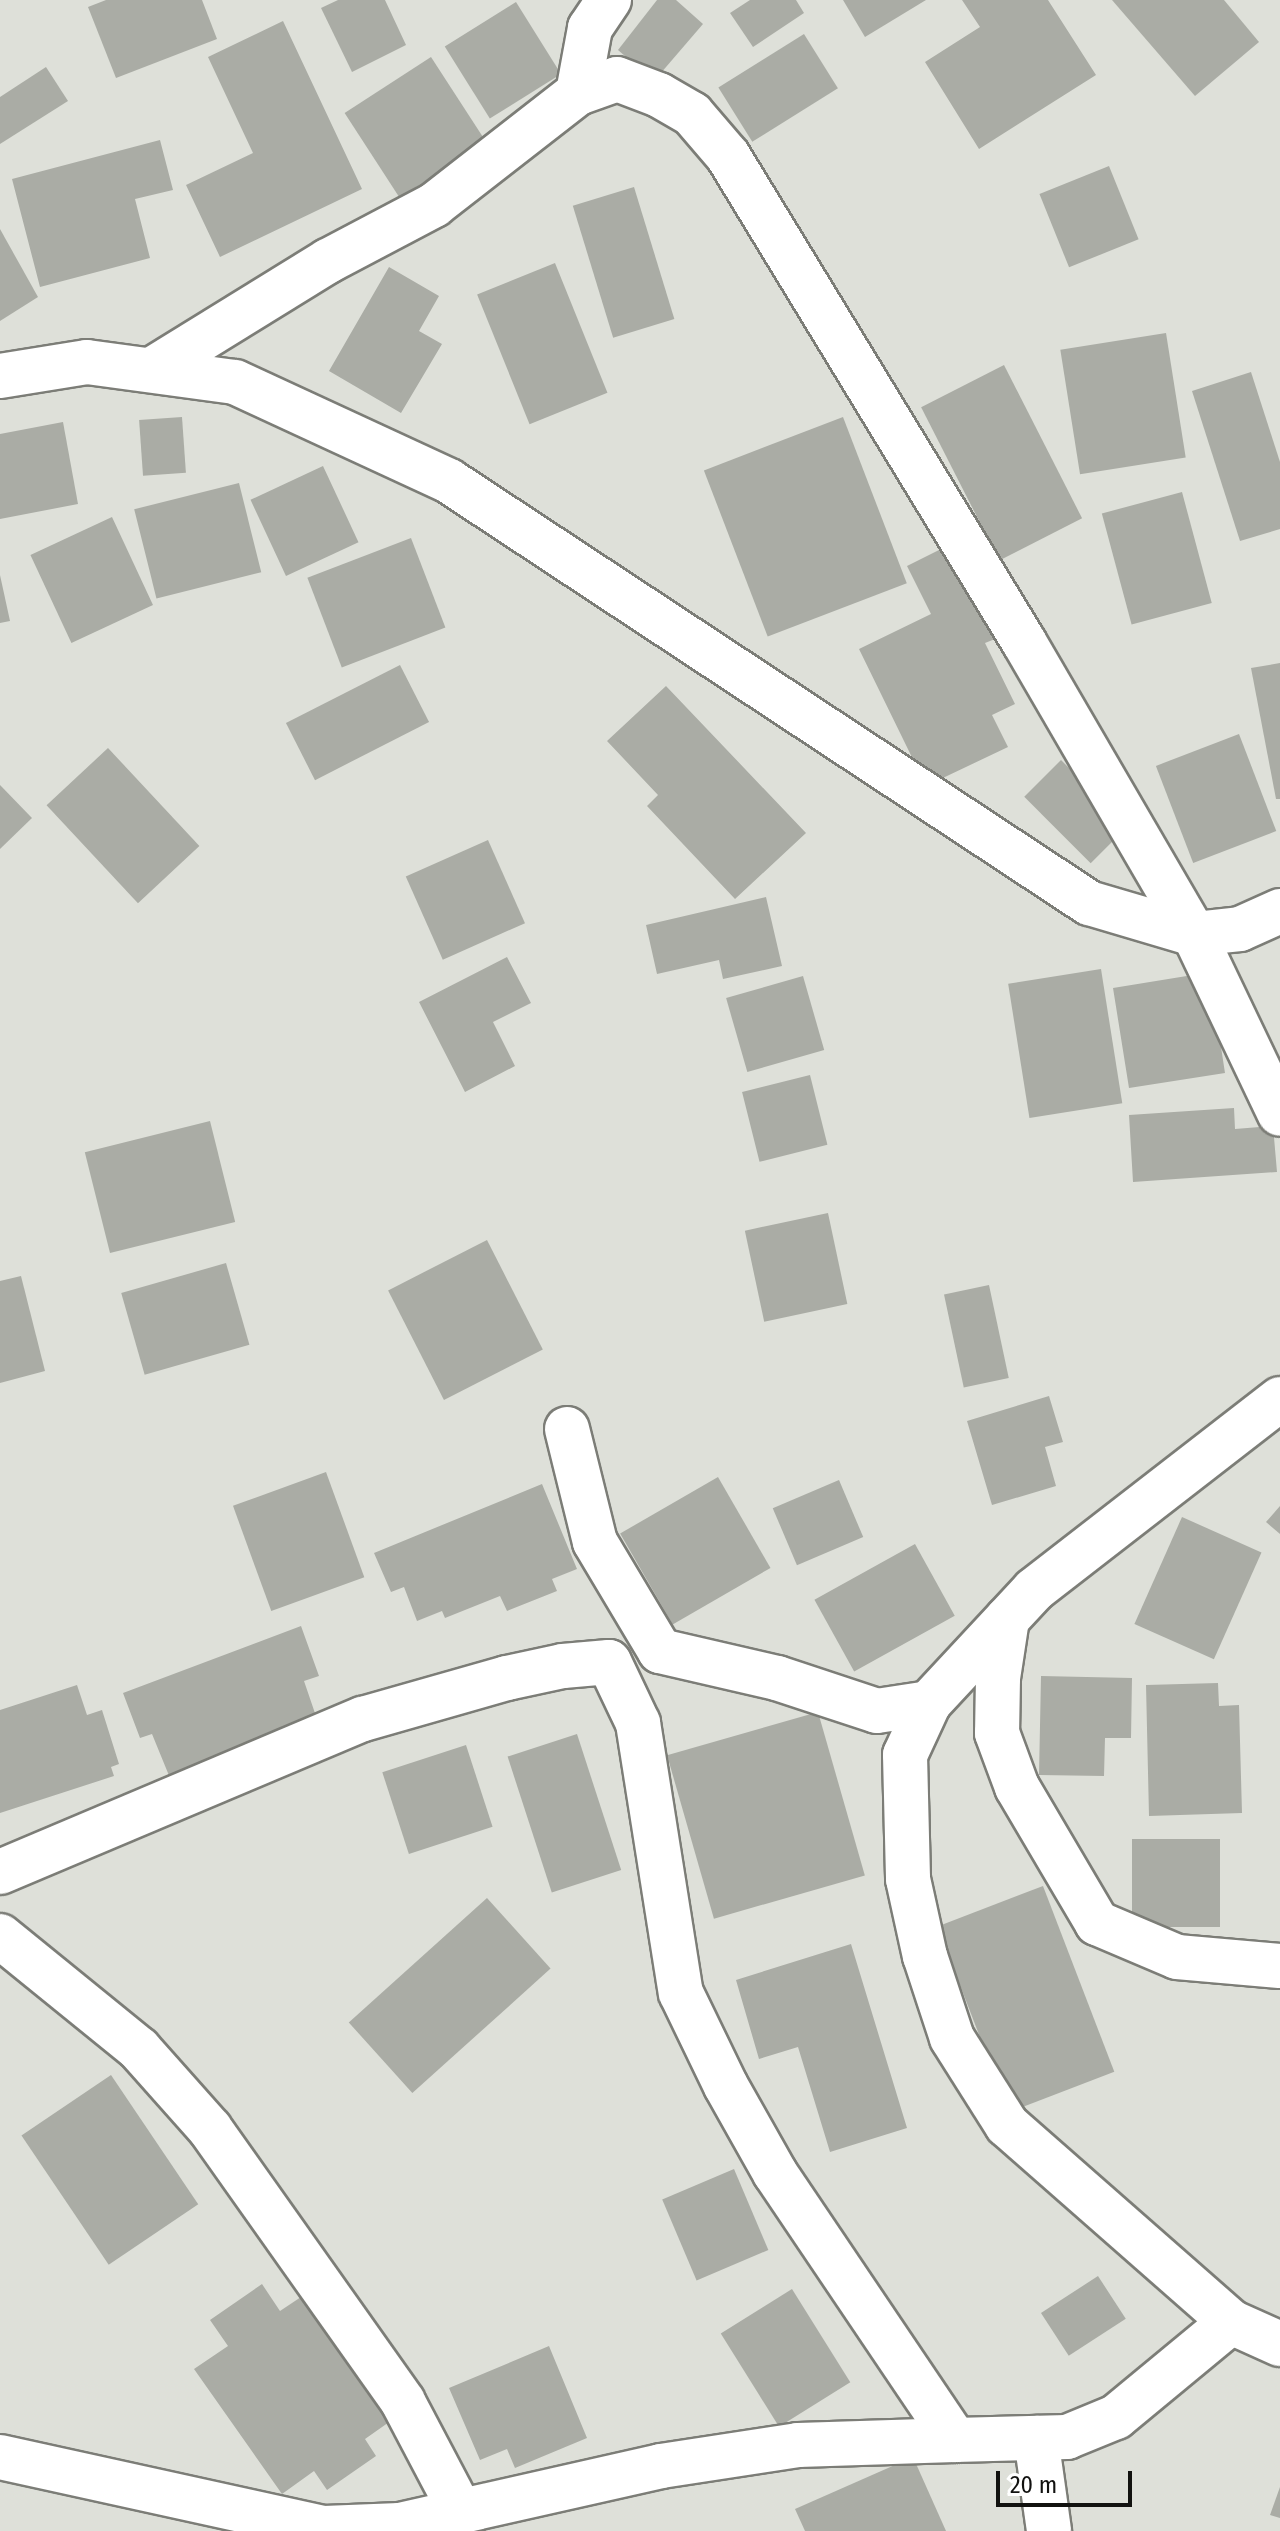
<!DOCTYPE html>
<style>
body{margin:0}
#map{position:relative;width:1280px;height:2531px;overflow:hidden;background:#dee0d9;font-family:"Fira Sans Condensed",sans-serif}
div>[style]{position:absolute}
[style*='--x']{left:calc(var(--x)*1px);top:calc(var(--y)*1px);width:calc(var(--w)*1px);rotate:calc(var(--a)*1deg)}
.building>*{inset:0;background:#aaaca5;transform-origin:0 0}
.roads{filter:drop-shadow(2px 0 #7c7d77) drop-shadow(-2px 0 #7c7d77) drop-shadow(0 2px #7c7d77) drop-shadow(0 -2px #7c7d77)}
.street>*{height:44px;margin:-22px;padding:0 22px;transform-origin:22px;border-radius:22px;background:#fff}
.secondary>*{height:44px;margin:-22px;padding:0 22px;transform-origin:22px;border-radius:22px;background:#fff}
span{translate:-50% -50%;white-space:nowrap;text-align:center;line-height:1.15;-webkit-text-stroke:6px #fff;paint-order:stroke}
.scale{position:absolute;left:996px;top:2471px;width:136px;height:36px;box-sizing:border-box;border:4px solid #121210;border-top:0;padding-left:10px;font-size:24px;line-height:28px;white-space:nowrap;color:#121210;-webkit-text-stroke:6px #fff;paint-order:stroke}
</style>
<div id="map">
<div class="building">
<i style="clip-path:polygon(106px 0,202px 0,217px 39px,116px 78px,88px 7px)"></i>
<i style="clip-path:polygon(338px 0,385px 0,406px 45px,352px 72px,321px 8px)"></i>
<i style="clip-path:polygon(657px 0,676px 0,703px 24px,654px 81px,618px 50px)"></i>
<i style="clip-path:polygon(750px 0,796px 0,804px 13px,753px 47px,730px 13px)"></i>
<i style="clip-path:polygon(843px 0,926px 0,865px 37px)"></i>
<i style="clip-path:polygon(962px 0,1048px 0,1096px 75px,979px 149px,925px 62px,980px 27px)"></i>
<i style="clip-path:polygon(1112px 0,1224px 0,1259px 42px,1195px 96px)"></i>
<i style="left:516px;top:2px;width:85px;height:84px;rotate:58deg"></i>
<i style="clip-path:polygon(283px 21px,362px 189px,220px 257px,186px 185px,253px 153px,208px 57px)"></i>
<i style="left:804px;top:34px;width:64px;height:101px;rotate:58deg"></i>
<i style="left:431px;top:57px;width:101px;height:103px;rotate:57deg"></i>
<i style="clip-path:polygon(46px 67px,68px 101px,0 144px,0 97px)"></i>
<i style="clip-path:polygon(160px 140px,173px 190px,135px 199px,150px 258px,40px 287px,12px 179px)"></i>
<i style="left:1109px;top:166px;width:79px;height:75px;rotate:68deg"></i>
<i style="left:634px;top:187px;width:138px;height:64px;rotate:73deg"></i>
<i style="clip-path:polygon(0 229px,38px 297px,0 321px)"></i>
<i style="left:555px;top:263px;width:140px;height:84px;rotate:68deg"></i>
<i style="clip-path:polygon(389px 267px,439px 296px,419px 331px,442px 344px,401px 413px,329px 371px)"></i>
<i style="left:1166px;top:333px;width:126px;height:107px;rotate:81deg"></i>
<i style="left:1004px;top:365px;width:172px;height:93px;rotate:63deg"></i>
<i style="clip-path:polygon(1251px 372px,1280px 462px,1280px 529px,1240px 541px,1192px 391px)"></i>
<i style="left:182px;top:417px;width:56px;height:43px;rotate:86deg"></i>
<i style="left:843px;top:417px;width:178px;height:149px;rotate:69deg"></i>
<i style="clip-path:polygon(63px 422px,78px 504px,0 519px,0 434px)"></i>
<i style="left:323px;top:466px;width:84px;height:80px;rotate:65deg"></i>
<i style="left:239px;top:483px;width:92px;height:108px;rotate:76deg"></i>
<i style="left:1182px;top:492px;width:115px;height:83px;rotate:75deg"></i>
<i style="left:112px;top:517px;width:97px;height:90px;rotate:65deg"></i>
<i style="left:411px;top:538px;width:96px;height:111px;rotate:69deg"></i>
<i style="clip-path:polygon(949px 545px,995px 639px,985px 643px,1015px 704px,992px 715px,1008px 747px,926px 786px,859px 649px,931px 614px,907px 566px)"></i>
<i style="clip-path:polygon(0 575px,10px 621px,0 623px)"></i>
<i style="clip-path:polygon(1280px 663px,1280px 799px,1276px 799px,1251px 668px)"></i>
<i style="left:400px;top:665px;width:64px;height:128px;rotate:63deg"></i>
<i style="clip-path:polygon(666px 686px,806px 833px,735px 899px,647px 806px,658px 795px,607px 741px)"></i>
<i style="left:1239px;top:734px;width:104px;height:89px;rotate:69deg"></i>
<i style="left:108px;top:748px;width:134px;height:84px;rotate:47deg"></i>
<i style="left:1061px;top:760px;width:94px;height:52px;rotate:45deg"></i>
<i style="clip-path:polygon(0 785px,32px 818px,0 849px)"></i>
<i style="left:488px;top:840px;width:91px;height:90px;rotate:66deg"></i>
<i style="clip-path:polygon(766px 897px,782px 966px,723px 979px,719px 960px,657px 974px,646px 925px)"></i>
<i style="clip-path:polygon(507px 957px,531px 1003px,493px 1022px,515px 1066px,465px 1092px,419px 1002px)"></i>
<i style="left:1101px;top:969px;width:136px;height:94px;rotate:81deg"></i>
<i style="clip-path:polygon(1199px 974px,1204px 1010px,1215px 1008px,1225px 1073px,1129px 1088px,1113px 988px)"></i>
<i style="left:803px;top:976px;width:77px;height:80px;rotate:74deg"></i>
<i style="left:810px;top:1075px;width:72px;height:70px;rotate:76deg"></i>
<i style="clip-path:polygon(1234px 1108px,1235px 1129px,1273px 1126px,1277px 1172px,1133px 1182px,1129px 1115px)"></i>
<i style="left:210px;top:1121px;width:104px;height:129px;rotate:76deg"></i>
<i style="left:828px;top:1213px;width:93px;height:85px;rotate:78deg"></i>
<i style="left:487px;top:1240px;width:123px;height:111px;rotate:63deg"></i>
<i style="left:226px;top:1263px;width:85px;height:109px;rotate:74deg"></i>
<i style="clip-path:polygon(21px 1276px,45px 1371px,0 1383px,0 1281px)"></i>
<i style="left:989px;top:1285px;width:95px;height:46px;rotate:78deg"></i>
<i style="clip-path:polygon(1049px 1396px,1063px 1442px,1045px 1447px,1056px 1486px,992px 1505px,967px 1421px)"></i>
<i style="left:326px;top:1472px;width:112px;height:99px;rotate:70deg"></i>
<i style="left:718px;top:1477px;width:105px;height:113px;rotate:60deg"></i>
<i style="left:839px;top:1480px;width:62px;height:72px;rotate:67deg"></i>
<i style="clip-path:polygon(542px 1484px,577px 1569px,552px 1579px,557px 1591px,507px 1611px,500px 1596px,445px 1618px,442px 1611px,417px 1621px,404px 1587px,391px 1592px,374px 1553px)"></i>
<i style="clip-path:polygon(1280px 1506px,1280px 1534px,1266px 1522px)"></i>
<i style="left:1182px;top:1517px;width:87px;height:117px;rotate:24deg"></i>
<i style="left:915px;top:1544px;width:82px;height:115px;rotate:61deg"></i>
<i style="clip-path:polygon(301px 1626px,319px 1676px,304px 1681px,318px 1722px,170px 1778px,152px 1734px,140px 1738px,123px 1693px)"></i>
<i style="clip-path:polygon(1041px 1676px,1132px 1678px,1131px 1738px,1105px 1738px,1104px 1776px,1039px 1775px)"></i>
<i style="clip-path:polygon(1218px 1683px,1219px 1706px,1239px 1705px,1242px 1813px,1149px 1816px,1146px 1685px)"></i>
<i style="clip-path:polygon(77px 1685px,87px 1715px,102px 1710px,119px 1764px,111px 1767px,114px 1776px,0 1813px,0 1710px)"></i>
<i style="left:818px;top:1712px;width:170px;height:157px;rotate:74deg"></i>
<i style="left:577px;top:1734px;width:143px;height:73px;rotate:72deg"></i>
<i style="left:466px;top:1745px;width:86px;height:88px;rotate:72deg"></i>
<i style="left:1220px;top:1839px;width:88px;height:88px;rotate:90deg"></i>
<i style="left:1043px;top:1886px;width:199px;height:113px;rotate:69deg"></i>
<i style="left:487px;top:1898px;width:95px;height:186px;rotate:48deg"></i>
<i style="clip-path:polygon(851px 1944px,907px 2128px,830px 2152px,798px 2047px,759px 2059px,736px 1980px)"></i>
<i style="left:111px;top:2075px;width:156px;height:108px;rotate:56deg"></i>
<i style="left:734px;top:2169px;width:88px;height:78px;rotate:67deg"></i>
<i style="left:1098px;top:2276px;width:51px;height:68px;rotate:57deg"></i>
<i style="clip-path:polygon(262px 2284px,280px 2311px,304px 2295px,392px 2420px,365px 2439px,376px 2456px,327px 2490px,314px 2471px,282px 2494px,194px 2369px,228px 2346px,210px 2320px)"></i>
<i style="left:792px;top:2289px;width:110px;height:84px;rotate:58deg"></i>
<i style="clip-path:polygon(549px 2346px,587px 2438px,515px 2468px,507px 2449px,480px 2460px,449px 2388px)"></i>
<i style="clip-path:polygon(913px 2457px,946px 2531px,805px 2531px,795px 2509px)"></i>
<i style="clip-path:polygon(1280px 2487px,1280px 2518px,1270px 2515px)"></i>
</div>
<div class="roads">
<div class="street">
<i style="--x:578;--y:93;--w:41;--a:-19.7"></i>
<i style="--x:617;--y:79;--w:45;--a:20.9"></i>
<i style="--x:659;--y:95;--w:38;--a:30"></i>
<i style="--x:692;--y:114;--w:55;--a:49.4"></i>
<i style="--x:728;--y:156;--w:569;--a:58.66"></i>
<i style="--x:1024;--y:642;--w:338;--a:59.8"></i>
<i style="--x:1194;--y:934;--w:199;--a:64.5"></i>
<i style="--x:153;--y:369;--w:206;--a:-31.7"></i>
<i style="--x:328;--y:261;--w:120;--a:-27.8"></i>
<i style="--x:434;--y:205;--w:182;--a:-37.9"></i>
<i style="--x:578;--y:93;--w:66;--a:-79.5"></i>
<i style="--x:590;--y:28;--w:34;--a:-56"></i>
<i style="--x:1280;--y:1399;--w:311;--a:142.2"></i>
<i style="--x:1034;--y:1590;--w:154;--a:132.9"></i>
<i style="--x:929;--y:1703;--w:57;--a:114.8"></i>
<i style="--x:905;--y:1755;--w:124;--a:88.6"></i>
<i style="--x:908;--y:1879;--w:79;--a:77.6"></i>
<i style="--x:925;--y:1956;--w:86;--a:71.8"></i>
<i style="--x:952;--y:2038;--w:103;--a:57.7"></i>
<i style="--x:1007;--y:2125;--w:298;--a:41.3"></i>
<i style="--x:1231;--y:2322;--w:54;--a:24.2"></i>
<i style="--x:567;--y:1429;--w:116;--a:76.1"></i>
<i style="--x:595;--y:1542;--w:127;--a:59.2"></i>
<i style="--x:660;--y:1651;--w:120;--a:13"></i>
<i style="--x:777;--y:1678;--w:105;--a:18.3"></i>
<i style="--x:877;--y:1711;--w:53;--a:-8.7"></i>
<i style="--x:1007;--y:1619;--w:60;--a:98.7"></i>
<i style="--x:998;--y:1678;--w:55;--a:91"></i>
<i style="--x:997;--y:1733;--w:58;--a:69.7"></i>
<i style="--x:1017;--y:1787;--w:158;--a:59.5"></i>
<i style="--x:1097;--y:1923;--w:87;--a:23"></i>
<i style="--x:1177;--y:1957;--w:103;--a:5"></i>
<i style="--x:0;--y:1872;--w:394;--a:-22.9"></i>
<i style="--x:363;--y:1719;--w:150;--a:-15.9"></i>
<i style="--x:507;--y:1678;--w:57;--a:-12.1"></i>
<i style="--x:563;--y:1666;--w:46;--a:-5"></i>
<i style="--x:609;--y:1662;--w:68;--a:64.6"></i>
<i style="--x:638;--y:1723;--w:273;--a:81"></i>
<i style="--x:681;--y:1993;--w:103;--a:64.2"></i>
<i style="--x:726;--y:2086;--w:100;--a:60.6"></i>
<i style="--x:775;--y:2173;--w:322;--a:56"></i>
<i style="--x:955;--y:2440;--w:112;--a:-1.5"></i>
<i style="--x:1067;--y:2437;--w:53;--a:-22.2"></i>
<i style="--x:1116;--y:2417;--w:149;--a:-39.6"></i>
<i style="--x:0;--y:1936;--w:179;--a:39.1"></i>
<i style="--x:139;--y:2049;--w:107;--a:48.4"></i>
<i style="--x:210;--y:2129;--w:334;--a:54.7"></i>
<i style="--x:403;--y:2402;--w:124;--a:62.2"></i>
<i style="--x:1036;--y:2438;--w:94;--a:82"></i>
<i style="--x:0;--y:2457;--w:332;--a:12.4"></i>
<i style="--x:324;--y:2528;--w:76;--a:-2.3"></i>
<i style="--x:400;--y:2525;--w:268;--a:-12.7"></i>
<i style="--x:661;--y:2466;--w:139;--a:-8.7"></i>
<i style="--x:798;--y:2445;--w:157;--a:-1.8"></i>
</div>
<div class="secondary">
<i style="--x:0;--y:376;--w:88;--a:-9.1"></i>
<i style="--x:87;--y:362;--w:149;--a:7.7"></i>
<i style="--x:235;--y:382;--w:236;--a:24.8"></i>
<i style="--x:449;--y:481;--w:767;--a:33.4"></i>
<i style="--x:1089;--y:903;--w:109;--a:16.4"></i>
<i style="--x:1194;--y:934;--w:46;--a:-6.2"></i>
<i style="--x:1240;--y:929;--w:44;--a:-24.2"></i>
</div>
</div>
<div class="scale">20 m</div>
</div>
